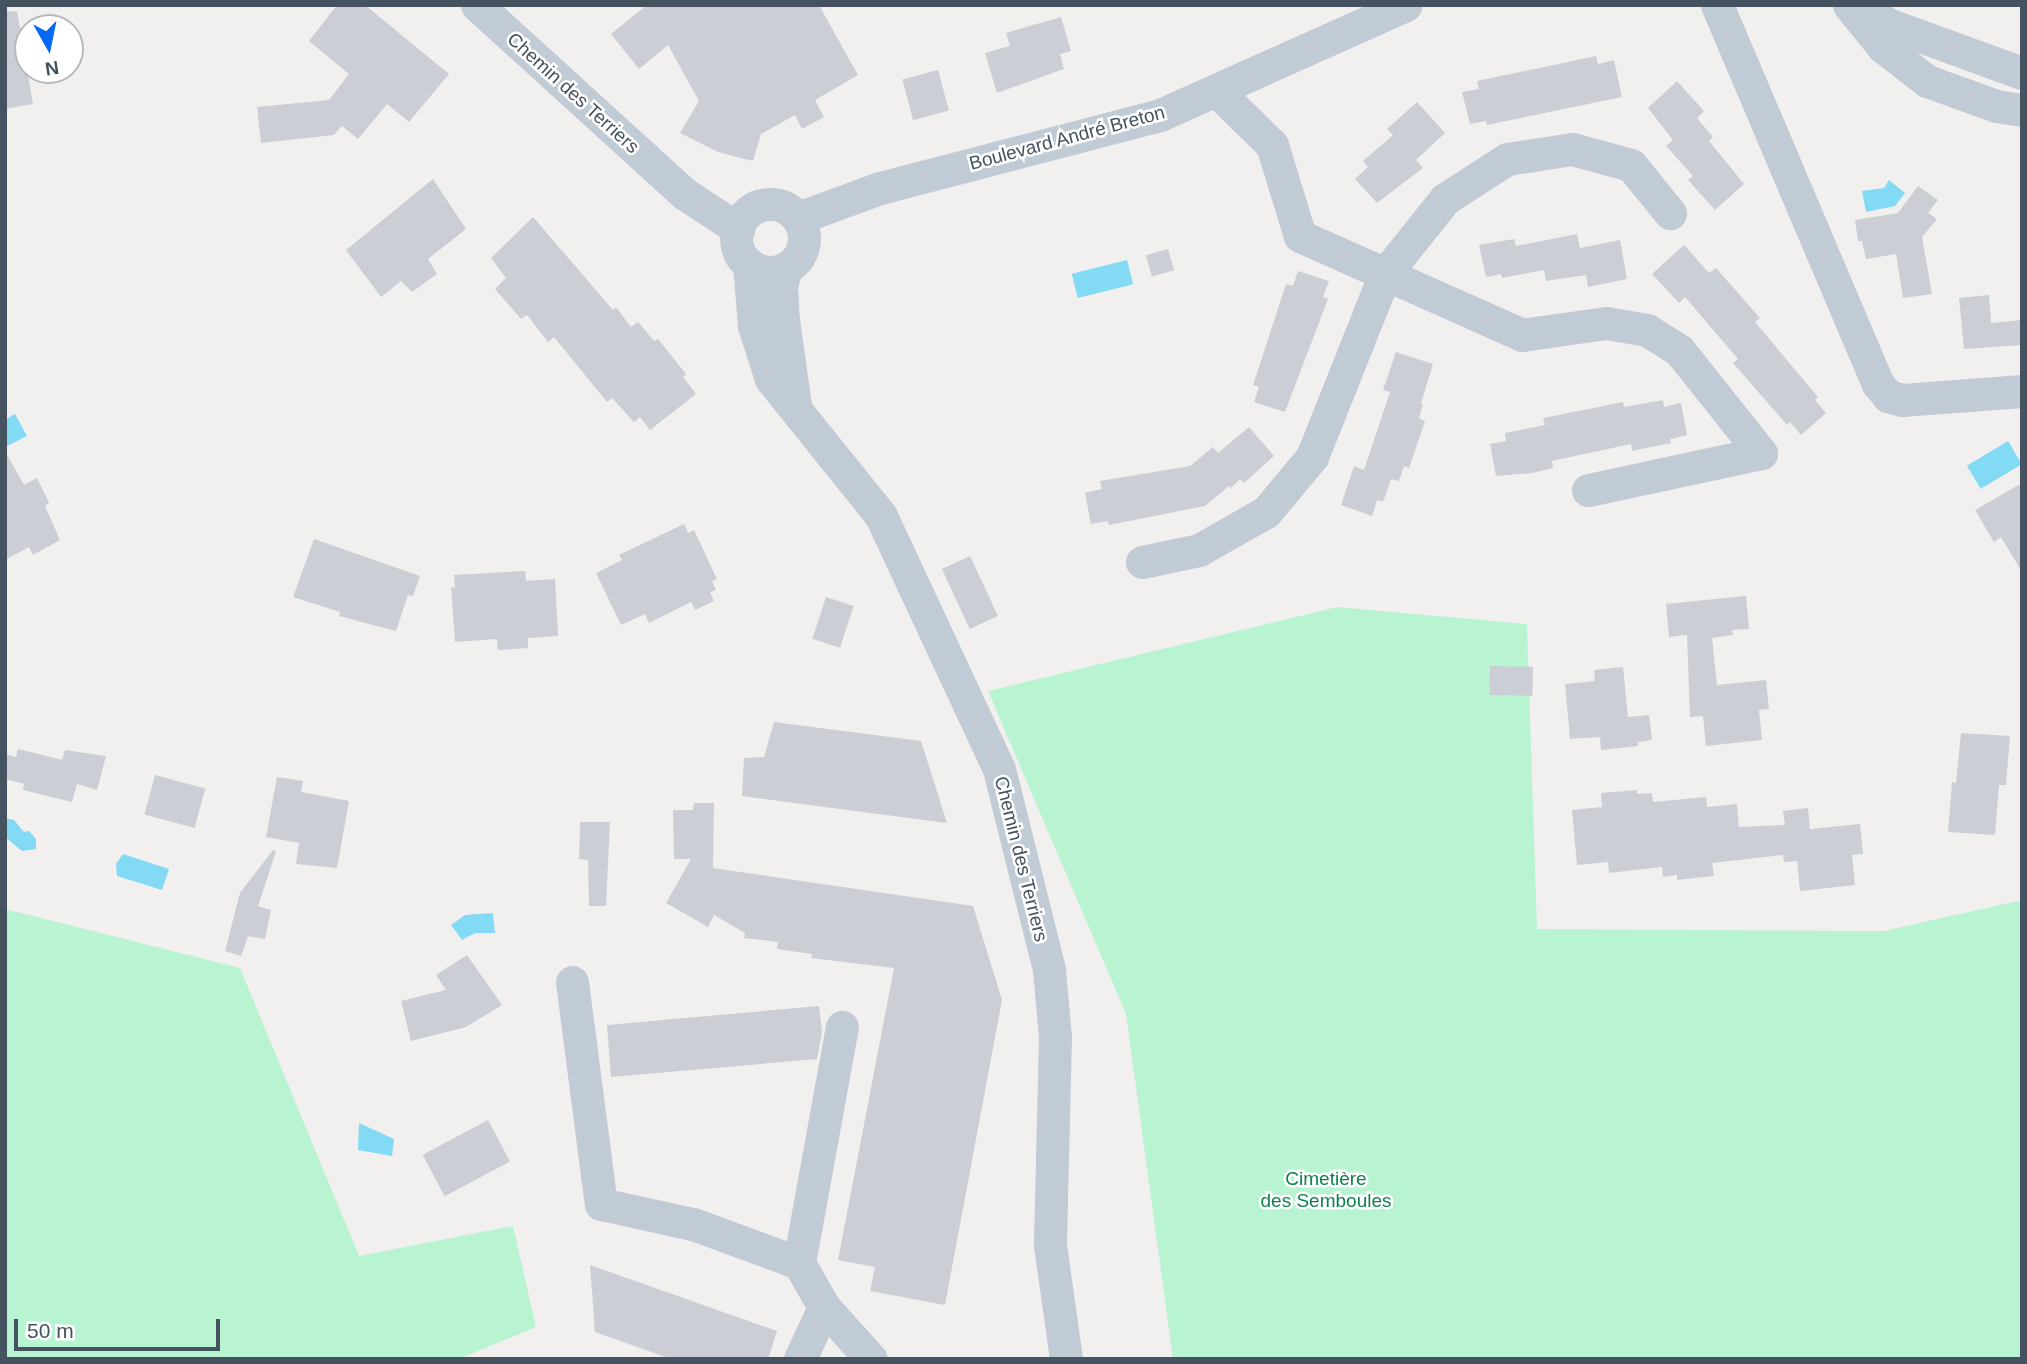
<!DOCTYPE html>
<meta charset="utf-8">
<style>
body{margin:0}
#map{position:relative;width:2027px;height:1364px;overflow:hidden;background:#f2efef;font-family:Helvetica,sans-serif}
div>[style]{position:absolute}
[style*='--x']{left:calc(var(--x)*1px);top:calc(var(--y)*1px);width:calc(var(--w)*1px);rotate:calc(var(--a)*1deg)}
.green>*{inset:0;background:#b9f4d2}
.water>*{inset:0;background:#82daf5;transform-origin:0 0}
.building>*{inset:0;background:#cbced4;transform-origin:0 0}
.street>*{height:33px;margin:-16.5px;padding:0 16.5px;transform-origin:16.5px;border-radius:16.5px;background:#c1cbd6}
.street>.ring{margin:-16.5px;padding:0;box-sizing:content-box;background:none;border:33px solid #c1cbd6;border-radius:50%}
span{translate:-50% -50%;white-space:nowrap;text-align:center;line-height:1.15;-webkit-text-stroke:5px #fff;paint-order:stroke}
.street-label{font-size:19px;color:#45525f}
.park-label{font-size:19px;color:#0d834b}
.frame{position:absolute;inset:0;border:7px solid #45525f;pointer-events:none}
.north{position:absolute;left:14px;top:14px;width:70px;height:70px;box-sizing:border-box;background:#fff;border:2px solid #b5babf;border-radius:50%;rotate:171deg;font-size:19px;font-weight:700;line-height:28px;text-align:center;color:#45525f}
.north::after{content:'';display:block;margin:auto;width:24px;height:32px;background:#0668f5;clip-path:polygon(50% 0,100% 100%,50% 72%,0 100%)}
.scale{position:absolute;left:14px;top:1319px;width:206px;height:32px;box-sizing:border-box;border:4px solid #45525f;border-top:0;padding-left:9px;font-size:21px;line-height:24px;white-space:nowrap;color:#45525f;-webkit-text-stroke:5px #fff;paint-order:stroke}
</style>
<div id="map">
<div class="green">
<i style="clip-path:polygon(1337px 607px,1527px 624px,1537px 929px,1884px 931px,2022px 900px,2022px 1359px,1173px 1359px,1126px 1014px,988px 691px)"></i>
<i style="clip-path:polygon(5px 909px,240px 968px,359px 1256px,513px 1226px,536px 1327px,459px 1359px,5px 1359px)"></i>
</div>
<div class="water">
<i style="clip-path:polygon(1889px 180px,1905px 193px,1895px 206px,1866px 212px,1862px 191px,1884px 188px)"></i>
<i style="left:1127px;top:260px;width:25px;height:57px;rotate:76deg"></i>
<i style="clip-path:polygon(15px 414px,27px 436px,5px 447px,5px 420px)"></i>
<i style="left:2008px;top:441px;width:27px;height:48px;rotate:59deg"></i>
<i style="clip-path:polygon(5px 818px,14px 820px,24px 832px,29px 831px,36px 839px,36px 849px,22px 851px,5px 837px)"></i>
<i style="clip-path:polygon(123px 854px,169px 869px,162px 890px,117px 876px,116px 864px)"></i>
<i style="clip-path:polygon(493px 913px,495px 933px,475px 933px,462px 940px,451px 925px,465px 915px)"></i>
<i style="clip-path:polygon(359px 1123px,394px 1139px,392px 1156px,358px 1150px)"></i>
</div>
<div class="building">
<i style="clip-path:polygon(337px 5px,365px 5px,449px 74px,409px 122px,387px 104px,358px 139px,342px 126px,334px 135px,261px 143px,257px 107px,329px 100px,349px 74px,309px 41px)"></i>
<i style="clip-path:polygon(647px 5px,819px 5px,858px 75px,815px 100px,824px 117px,802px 129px,795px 115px,761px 134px,753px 161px,718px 152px,680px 133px,699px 101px,668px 45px,639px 69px,611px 34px)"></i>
<i style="clip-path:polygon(17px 11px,33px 104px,5px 109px,5px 12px)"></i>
<i style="clip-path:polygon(1061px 17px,1071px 51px,1060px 54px,1064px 69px,997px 93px,985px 53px,1010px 46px,1006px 33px)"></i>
<i style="clip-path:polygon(1596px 56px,1598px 64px,1614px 60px,1622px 97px,1487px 125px,1486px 121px,1470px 124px,1462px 92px,1479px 89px,1477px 81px)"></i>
<i style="left:938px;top:70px;width:42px;height:37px;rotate:75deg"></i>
<i style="clip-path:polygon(1677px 81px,1704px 111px,1697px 118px,1713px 137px,1709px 141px,1744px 184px,1715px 210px,1688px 180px,1693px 176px,1666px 146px,1673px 140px,1648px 108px)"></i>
<i style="clip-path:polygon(1417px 102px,1445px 133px,1416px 160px,1423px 168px,1377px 203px,1355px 179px,1368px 167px,1363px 161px,1393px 135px,1387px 129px)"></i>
<i style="clip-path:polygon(433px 179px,466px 229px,428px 259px,437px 274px,412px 292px,401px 281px,381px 297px,346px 250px)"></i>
<i style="clip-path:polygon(1918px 186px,1938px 200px,1928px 213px,1937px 219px,1922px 237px,1932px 294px,1903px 298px,1896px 254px,1866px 259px,1862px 241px,1858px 241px,1855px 220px,1898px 213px)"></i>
<i style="clip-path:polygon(533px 217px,613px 310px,616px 307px,631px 327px,638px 322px,654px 341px,658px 339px,686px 374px,683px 377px,696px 394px,650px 430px,640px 417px,634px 422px,612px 398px,607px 402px,554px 337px,548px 342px,527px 315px,521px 319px,495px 289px,506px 278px,491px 258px)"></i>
<i style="clip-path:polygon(1577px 234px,1580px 248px,1620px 240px,1627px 279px,1588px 287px,1586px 275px,1546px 281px,1544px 270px,1502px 278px,1501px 274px,1486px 277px,1479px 245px,1514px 239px,1516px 246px)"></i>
<i style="clip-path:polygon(1684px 245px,1709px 273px,1716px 268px,1760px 318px,1755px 322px,1818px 397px,1815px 400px,1826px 413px,1801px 435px,1790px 422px,1787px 425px,1733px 363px,1738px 359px,1685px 297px,1679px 303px,1652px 274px)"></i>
<i style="left:1168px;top:249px;width:22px;height:23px;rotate:74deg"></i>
<i style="clip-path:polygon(1298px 271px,1329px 281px,1323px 297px,1328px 299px,1285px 412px,1254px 402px,1259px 387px,1253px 385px,1286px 284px,1293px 286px)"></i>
<i style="clip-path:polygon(1989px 295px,1991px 323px,2022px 320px,2022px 345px,1964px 349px,1959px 298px)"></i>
<i style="clip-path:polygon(1396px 352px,1433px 364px,1421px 403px,1423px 404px,1419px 418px,1425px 421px,1409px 468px,1404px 466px,1399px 481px,1391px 479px,1383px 502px,1377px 500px,1372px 516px,1341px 505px,1354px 466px,1364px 470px,1390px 392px,1383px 390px)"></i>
<i style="clip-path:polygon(1663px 400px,1664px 407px,1681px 403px,1687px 435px,1670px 439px,1671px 443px,1632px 451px,1631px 444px,1552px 461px,1553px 468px,1532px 473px,1496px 476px,1490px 444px,1506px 441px,1505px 433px,1545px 425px,1543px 418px,1623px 402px,1624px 407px)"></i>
<i style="clip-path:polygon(1249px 427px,1274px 456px,1244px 483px,1240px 479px,1231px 488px,1229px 486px,1205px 506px,1109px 525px,1108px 521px,1091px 524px,1085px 493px,1102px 489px,1100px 481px,1190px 466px,1213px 447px,1218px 453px)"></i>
<i style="clip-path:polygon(5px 451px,24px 485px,37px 478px,49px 503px,45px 506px,60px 540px,33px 555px,29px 547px,5px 560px)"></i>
<i style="clip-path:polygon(2022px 483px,2022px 572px,2001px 537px,1994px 542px,1975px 510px)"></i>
<i style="clip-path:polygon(684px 524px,688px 533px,694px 530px,717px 579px,712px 581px,716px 590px,710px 592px,714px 601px,695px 610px,691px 602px,649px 623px,645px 614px,621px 625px,596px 573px,622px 560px,619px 555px)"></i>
<i style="clip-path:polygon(314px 539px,420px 576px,413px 596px,408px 595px,396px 631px,339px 616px,340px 612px,293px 597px)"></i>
<i style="left:970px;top:556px;width:66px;height:31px;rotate:65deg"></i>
<i style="clip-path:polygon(525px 571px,526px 581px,555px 579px,558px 636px,528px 638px,528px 648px,498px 650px,497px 639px,455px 642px,451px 587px,455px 588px,454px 575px)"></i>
<i style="clip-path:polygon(1746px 596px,1749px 629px,1732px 630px,1733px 635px,1712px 638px,1717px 685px,1766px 680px,1769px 709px,1759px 710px,1762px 740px,1706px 746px,1703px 716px,1690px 717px,1687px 635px,1669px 637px,1666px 604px)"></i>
<i style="left:826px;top:597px;width:29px;height:44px;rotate:18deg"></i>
<i style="left:1490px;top:666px;width:43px;height:29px;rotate:1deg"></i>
<i style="clip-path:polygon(1623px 667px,1628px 717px,1649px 715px,1652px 740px,1638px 742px,1638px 746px,1601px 750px,1600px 737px,1570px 739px,1565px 684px,1595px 681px,1594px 670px)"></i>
<i style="clip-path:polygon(774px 722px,921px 741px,947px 823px,742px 796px,744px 758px,764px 757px)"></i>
<i style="clip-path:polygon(1961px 733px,2010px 736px,2006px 785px,1999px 785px,1995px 835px,1948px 832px,1952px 782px,1956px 783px)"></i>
<i style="clip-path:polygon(18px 749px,62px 760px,65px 750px,106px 756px,97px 790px,77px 784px,72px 802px,23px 790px,24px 784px,5px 779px,5px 754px,16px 757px)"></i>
<i style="left:155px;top:775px;width:52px;height:41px;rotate:15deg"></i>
<i style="clip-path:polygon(277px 777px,303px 781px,301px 792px,349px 801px,337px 868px,296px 864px,299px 843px,266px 837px)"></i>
<i style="clip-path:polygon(1637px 790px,1637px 794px,1652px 793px,1653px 802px,1706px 797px,1707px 807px,1737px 804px,1739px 827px,1785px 825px,1783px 811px,1808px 808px,1810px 829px,1860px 824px,1863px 854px,1852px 855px,1855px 885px,1800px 891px,1797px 861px,1784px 862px,1783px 855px,1712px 863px,1714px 876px,1677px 880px,1677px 875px,1663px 877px,1662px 867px,1609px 873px,1608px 862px,1577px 865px,1572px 810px,1602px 807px,1601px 793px)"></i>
<i style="clip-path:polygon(694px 803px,714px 803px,713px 868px,973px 906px,1002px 1000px,945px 1305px,870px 1291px,875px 1267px,838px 1260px,894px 968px,811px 958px,812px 954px,777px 949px,778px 942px,744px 938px,745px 933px,714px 915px,708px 927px,666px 903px,691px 859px,674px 859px,673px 810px,693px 810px)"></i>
<i style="clip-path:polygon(580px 822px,610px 822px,606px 906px,589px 906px,588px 860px,579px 859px)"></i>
<i style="clip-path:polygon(273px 850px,276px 851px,258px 906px,271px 910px,265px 939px,248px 936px,241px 956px,225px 951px,240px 893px)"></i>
<i style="clip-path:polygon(467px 955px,502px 1005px,466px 1027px,411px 1041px,401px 1001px,446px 990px,436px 975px)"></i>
<i style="clip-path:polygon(819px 1006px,822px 1032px,817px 1059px,611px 1077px,607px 1025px)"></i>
<i style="left:488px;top:1120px;width:47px;height:74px;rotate:62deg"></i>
<i style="clip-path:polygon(590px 1265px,777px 1331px,768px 1359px,671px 1359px,595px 1332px)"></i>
</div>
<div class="street">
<i style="--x:477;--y:5;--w:281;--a:42.3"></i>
<i style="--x:685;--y:194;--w:64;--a:33.4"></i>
<i style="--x:1717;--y:5;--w:412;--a:67"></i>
<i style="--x:1878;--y:384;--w:16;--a:50"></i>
<i style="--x:1888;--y:396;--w:15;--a:16"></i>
<i style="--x:1902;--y:400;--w:120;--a:-4.3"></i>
<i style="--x:1849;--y:5;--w:54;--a:51"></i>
<i style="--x:1883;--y:47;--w:56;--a:37.7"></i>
<i style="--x:1927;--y:81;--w:73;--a:19.9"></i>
<i style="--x:1996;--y:106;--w:26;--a:9"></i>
<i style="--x:1858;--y:6;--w:37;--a:31"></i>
<i style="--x:1890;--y:25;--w:140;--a:20"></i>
<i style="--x:1217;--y:91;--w:77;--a:44.5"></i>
<i style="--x:1272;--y:145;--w:95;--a:72.9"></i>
<i style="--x:1300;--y:236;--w:243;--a:24"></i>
<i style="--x:1522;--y:335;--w:85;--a:-8.1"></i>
<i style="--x:1606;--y:323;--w:42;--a:9.7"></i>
<i style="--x:1647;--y:330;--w:38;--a:32"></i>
<i style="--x:1679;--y:350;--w:132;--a:51.5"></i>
<i style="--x:1761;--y:453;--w:177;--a:167.9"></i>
<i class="ring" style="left:736px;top:204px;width:35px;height:35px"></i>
<i style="--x:798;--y:218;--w:87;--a:-20.1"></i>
<i style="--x:880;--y:188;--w:289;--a:-14.6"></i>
<i style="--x:1160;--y:115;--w:269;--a:-24.1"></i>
<i style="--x:749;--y:264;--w:62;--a:85.4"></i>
<i style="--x:754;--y:326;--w:56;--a:72.2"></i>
<i style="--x:771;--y:379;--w:176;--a:51.2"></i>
<i style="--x:881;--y:516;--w:279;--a:65"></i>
<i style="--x:999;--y:769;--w:207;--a:76"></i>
<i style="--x:1049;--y:970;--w:67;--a:84.9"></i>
<i style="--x:1055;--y:1037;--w:208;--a:91.4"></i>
<i style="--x:1050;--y:1245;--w:115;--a:82"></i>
<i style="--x:786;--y:268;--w:19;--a:106"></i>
<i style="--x:781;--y:286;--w:34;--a:87"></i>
<i style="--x:783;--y:320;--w:86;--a:82"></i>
<i style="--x:1142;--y:562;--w:58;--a:-11.9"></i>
<i style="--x:1199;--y:550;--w:77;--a:-29.6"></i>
<i style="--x:1266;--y:512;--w:72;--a:-50.1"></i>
<i style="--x:1312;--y:457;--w:197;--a:-68.3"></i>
<i style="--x:1385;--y:274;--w:96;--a:-51.3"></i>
<i style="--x:1445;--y:199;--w:74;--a:-32.8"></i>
<i style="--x:1507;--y:159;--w:66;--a:-8.7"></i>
<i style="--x:1572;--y:149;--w:61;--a:15.2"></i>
<i style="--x:1631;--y:165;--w:62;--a:50.9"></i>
<i style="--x:572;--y:982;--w:224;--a:82.6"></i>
<i style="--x:601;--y:1204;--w:94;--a:12.3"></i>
<i style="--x:693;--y:1224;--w:113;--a:20.2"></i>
<i style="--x:799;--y:1263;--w:51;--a:60.4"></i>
<i style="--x:824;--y:1307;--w:70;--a:47.9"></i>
<i style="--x:799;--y:1263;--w:240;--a:-79.7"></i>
<i style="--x:800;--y:1359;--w:57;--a:-65.2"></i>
</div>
<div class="street-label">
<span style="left:573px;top:93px;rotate:42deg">Chemin des Terriers</span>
<span style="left:1067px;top:138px;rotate:-15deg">Boulevard André Breton</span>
<span style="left:1021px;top:859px;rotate:76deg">Chemin des Terriers</span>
</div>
<div class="park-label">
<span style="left:1326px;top:1190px">Cimetière<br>des Semboules</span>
</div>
<div class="frame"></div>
<div class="north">N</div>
<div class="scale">50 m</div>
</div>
